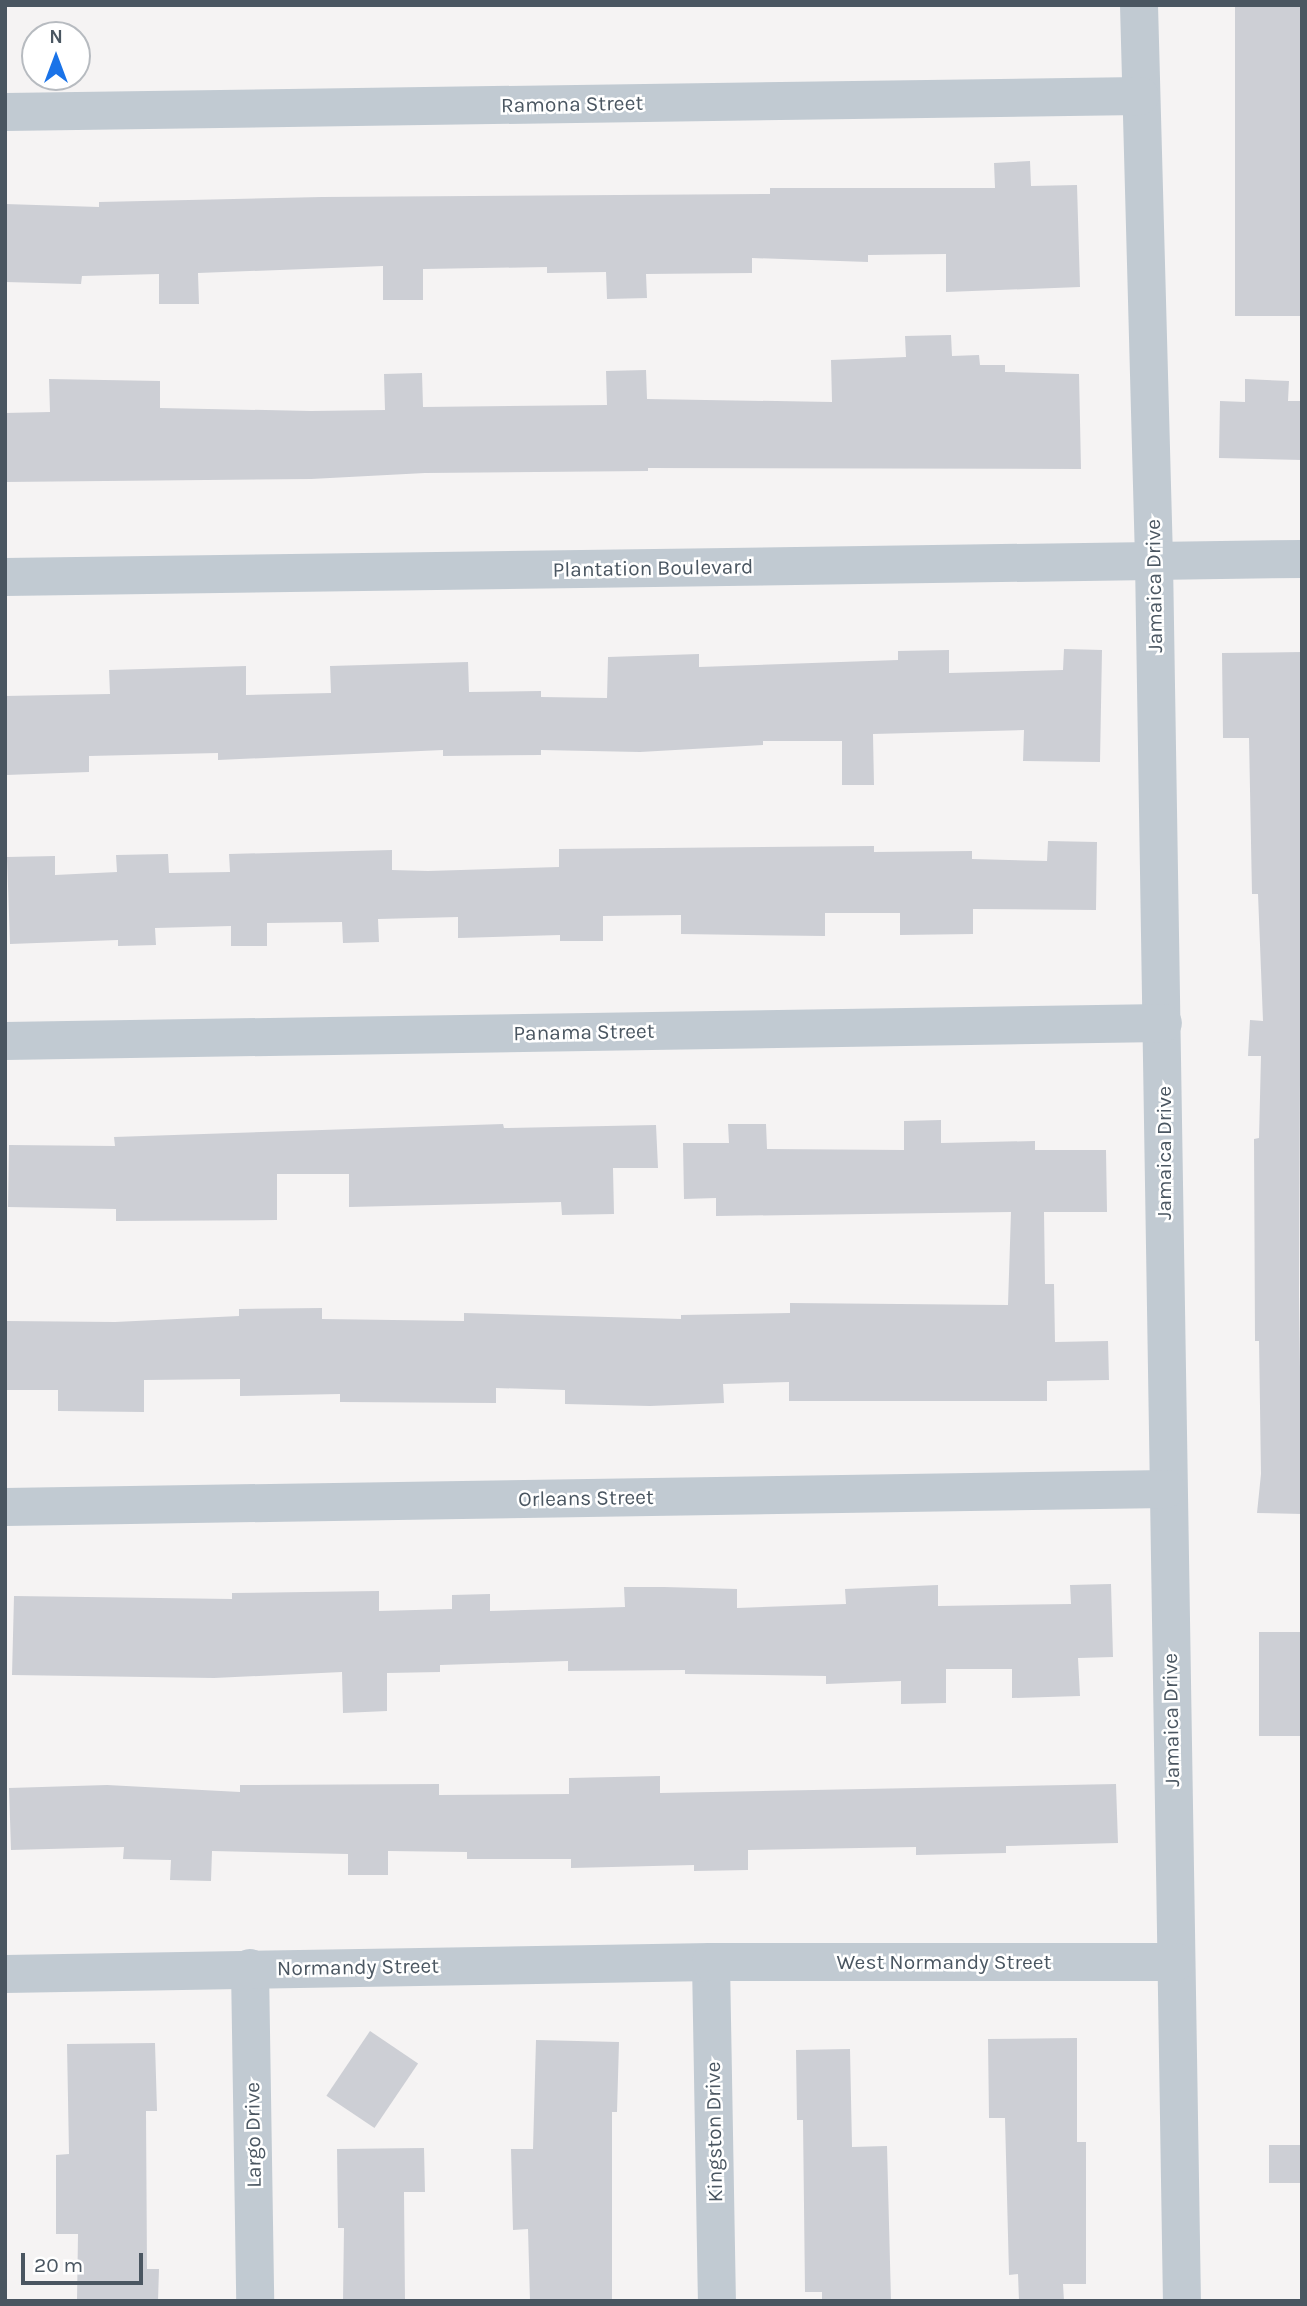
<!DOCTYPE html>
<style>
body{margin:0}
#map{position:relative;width:1307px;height:2306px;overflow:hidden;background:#f5f3f3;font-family:Karla,sans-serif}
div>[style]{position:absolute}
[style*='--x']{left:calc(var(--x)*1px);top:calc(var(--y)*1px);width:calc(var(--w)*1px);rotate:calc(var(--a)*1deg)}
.building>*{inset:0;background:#cdcfd5;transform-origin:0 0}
.street>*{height:38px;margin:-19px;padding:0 19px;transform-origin:19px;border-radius:19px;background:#c1cad2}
span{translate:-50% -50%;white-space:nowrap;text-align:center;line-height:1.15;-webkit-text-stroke:5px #fff;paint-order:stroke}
.street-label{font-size:21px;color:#4a5661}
.frame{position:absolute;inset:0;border:7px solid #4a5661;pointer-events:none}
.north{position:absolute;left:21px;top:21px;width:70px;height:70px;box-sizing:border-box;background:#fff;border:2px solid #b7bbc0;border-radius:50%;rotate:0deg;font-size:19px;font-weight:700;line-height:28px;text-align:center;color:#4a5661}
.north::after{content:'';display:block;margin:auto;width:24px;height:32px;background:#1a73e8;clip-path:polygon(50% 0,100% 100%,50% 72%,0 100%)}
.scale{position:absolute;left:21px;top:2253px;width:122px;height:32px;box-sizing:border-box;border:4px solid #4a5661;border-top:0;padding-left:9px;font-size:21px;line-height:24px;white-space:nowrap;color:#4a5661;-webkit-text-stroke:5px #fff;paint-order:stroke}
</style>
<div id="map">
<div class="building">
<i style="left:1235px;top:5px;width:67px;height:311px"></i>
<i style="clip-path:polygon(1030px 161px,1031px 186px,1077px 185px,1080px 287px,946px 292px,946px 254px,868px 255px,868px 262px,752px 258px,752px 273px,646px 274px,647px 298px,607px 299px,606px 272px,547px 273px,547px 267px,423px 269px,423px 300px,383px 300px,383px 266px,198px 273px,199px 304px,159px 304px,159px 274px,82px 276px,81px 284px,5px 282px,5px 204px,99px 207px,99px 202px,322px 197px,770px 194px,770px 188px,995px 188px,994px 163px)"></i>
<i style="clip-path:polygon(951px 335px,952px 356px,979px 355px,980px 365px,1005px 365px,1005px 372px,1079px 374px,1081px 469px,648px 468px,648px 471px,425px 473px,311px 479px,5px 482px,5px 413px,50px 412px,49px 379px,160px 381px,160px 408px,311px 411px,385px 410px,384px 374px,422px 373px,423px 407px,607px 405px,606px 371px,646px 370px,647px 399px,832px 402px,831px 360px,906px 357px,905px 336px)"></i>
<i style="clip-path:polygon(1245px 379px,1289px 381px,1288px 401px,1302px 401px,1302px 460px,1219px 458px,1220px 401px,1245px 402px)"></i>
<i style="clip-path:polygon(1064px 649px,1102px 650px,1100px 762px,1023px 761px,1024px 730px,873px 734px,874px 785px,842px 785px,842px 741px,763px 741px,763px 745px,640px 752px,541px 750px,541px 755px,443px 756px,443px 750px,218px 760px,218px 753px,89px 756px,89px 772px,6px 775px,5px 696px,110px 694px,109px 670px,246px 666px,246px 695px,331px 693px,330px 666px,468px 662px,469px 692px,541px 691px,541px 697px,607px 698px,608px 657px,699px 654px,699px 667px,898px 660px,898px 651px,949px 650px,949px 673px,1063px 670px)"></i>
<i style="clip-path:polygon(1302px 652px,1299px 1295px,1302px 1514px,1257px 1513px,1261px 1474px,1259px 1341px,1255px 1341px,1254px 1139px,1259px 1138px,1261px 1056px,1248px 1056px,1250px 1020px,1263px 1021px,1258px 894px,1252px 894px,1249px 738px,1223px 738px,1222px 653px)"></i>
<i style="clip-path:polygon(1048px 841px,1097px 842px,1096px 910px,973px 909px,973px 934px,900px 935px,900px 913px,825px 913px,825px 936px,681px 934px,681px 915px,603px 916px,603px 941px,560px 941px,560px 935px,458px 938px,458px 917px,378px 919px,379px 942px,343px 943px,342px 922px,267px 923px,267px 946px,231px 946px,231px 926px,155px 928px,156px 945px,118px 946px,118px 940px,10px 944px,7px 857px,55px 856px,55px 875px,117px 872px,116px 855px,168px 854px,169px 873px,230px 872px,229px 854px,392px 850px,392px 870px,428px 871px,559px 867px,559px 849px,874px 846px,874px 852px,972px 851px,972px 859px,1047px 861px)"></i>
<i style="clip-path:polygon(941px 1120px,941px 1143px,1035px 1141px,1035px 1150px,1106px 1150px,1107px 1212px,1044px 1212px,1045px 1284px,1054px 1284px,1055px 1342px,1108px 1341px,1109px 1380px,1047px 1381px,1047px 1401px,789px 1401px,789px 1382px,723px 1384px,724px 1403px,650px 1406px,565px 1404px,565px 1390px,496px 1388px,496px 1403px,340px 1402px,340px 1394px,240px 1396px,240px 1379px,144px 1380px,144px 1412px,58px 1411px,58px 1390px,5px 1390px,6px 1321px,115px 1322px,239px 1316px,239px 1309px,322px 1308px,322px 1319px,464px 1321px,464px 1313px,681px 1319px,681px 1315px,790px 1313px,790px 1303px,1008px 1305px,1011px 1212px,716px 1216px,716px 1198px,684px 1199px,683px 1143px,729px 1143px,728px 1124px,766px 1124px,767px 1149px,904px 1150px,904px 1121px)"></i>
<i style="clip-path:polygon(503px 1124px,504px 1128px,656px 1125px,658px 1168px,613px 1168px,614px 1214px,562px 1215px,561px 1202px,349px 1207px,349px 1174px,277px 1174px,277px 1220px,116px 1221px,116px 1209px,8px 1207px,9px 1145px,115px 1146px,114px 1137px)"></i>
<i style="clip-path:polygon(1111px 1584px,1113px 1657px,1078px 1658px,1080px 1696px,1012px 1698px,1012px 1669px,946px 1669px,946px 1703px,901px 1704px,901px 1681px,826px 1684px,826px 1676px,685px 1674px,685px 1670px,568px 1671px,568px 1661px,440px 1665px,440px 1672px,387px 1673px,387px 1711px,343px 1713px,342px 1672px,214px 1678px,12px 1675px,14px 1596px,232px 1599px,232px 1593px,379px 1591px,379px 1611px,452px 1609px,452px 1595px,490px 1594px,490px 1611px,625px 1607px,624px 1587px,664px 1587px,737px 1589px,737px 1608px,846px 1604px,845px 1589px,938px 1585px,938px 1606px,1071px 1604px,1070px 1585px)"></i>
<i style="left:1302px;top:1632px;width:104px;height:43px;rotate:90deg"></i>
<i style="clip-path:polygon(660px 1776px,660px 1793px,1116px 1784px,1118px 1843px,1006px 1846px,1006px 1853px,916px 1855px,916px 1847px,748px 1850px,748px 1870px,694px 1871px,694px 1865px,571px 1868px,571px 1859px,467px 1859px,467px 1852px,388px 1851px,388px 1875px,348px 1875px,348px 1854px,212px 1851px,211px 1881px,170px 1880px,171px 1860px,123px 1859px,124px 1847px,11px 1850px,9px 1788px,107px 1785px,240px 1792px,240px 1785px,439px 1784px,439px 1795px,569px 1794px,569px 1778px)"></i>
<i style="left:370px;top:2031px;width:58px;height:78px;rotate:34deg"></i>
<i style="clip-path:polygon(1077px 2038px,1077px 2142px,1086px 2142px,1086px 2284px,1063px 2284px,1064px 2301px,1019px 2301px,1018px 2274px,1009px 2275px,1005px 2118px,989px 2118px,988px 2039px)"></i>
<i style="clip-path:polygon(536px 2040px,619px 2042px,617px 2112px,612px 2112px,612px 2301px,530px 2301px,528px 2229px,513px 2230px,511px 2149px,533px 2149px)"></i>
<i style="clip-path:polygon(155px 2043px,157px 2111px,146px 2111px,147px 2269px,159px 2269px,158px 2301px,77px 2301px,78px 2234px,56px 2234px,56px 2155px,69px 2154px,67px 2044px)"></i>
<i style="clip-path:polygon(850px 2049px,852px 2147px,887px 2146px,891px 2301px,822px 2301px,822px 2292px,805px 2292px,803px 2120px,797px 2120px,796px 2050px)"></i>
<i style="left:1302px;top:2145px;width:38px;height:33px;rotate:90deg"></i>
<i style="clip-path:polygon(424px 2148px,425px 2192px,404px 2192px,405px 2301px,343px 2301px,344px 2228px,338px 2228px,337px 2149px)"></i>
</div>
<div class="street">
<i style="--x:1139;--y:5;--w:556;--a:88.45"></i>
<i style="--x:1154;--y:561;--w:1740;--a:89.08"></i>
<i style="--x:5;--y:112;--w:1135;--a:-0.81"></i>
<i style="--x:5;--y:577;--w:1297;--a:-0.8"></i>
<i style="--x:5;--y:1041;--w:1158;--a:-0.89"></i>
<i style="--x:5;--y:1507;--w:1161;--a:-0.89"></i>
<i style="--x:711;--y:1962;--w:339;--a:89"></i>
<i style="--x:250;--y:1968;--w:333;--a:89.1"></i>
<i style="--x:5;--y:1974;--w:706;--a:-0.97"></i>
<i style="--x:711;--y:1962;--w:465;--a:0"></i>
</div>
<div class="street-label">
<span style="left:572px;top:104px;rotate:-1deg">Ramona Street</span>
<span style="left:653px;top:568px;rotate:-1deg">Plantation Boulevard</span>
<span style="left:1154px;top:586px;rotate:-91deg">Jamaica Drive</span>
<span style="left:584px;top:1032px;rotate:-1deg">Panama Street</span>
<span style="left:1164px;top:1153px;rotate:-90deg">Jamaica Drive</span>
<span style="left:586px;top:1498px;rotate:-1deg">Orleans Street</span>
<span style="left:1171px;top:1720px;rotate:-91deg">Jamaica Drive</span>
<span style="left:944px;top:1962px">West Normandy Street</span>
<span style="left:358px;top:1967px;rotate:-1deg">Normandy Street</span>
<span style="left:714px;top:2132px;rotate:-91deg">Kingston Drive</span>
<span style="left:253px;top:2135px;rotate:-91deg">Largo Drive</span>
</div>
<div class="frame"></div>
<div class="north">N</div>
<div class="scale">20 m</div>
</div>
